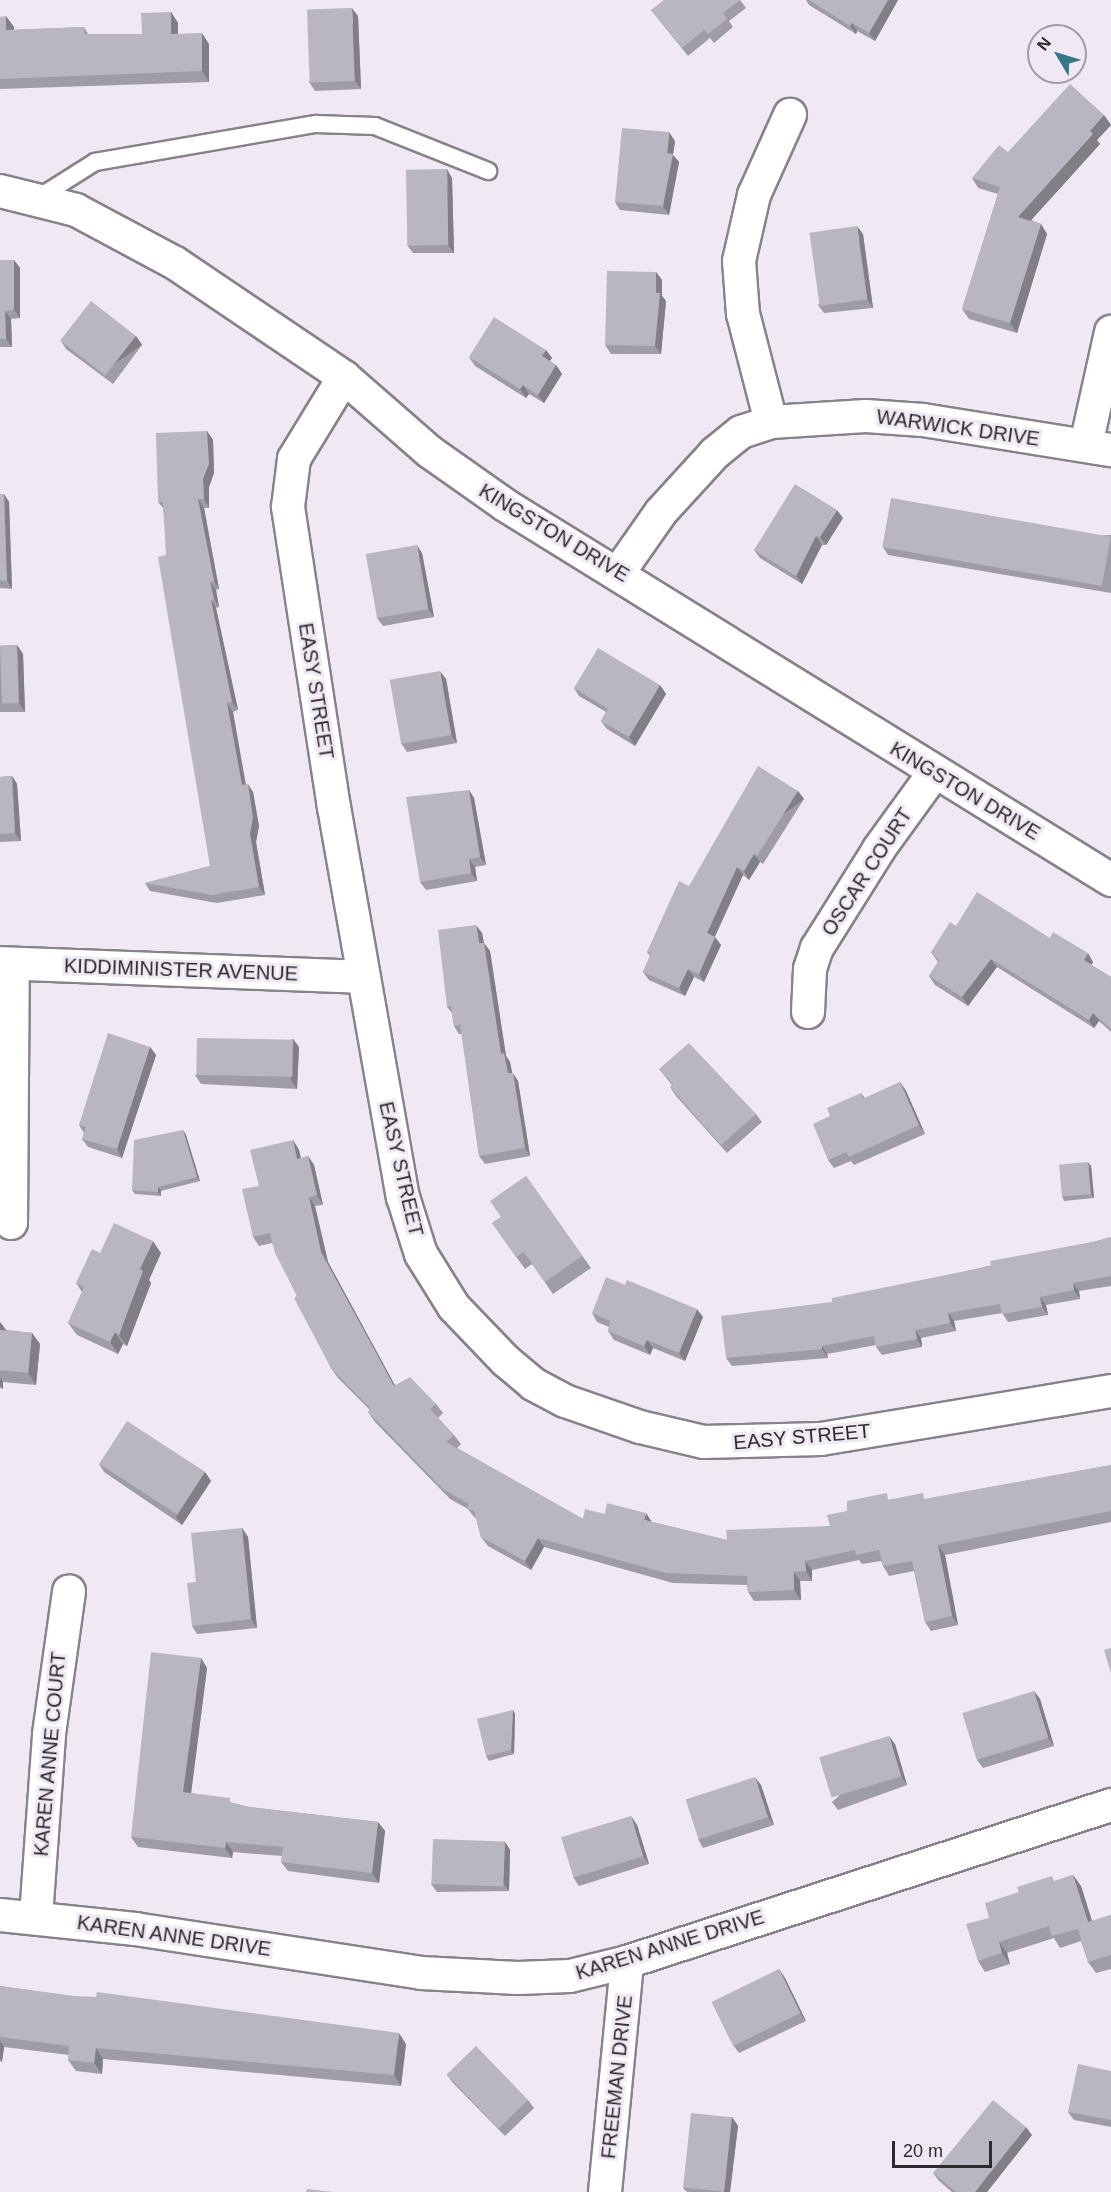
<!DOCTYPE html>
<style>
body{margin:0}
#map{position:relative;width:1111px;height:2192px;overflow:hidden;background:#f0e9f3;font-family:Helvetica,sans-serif}
div>[style]{position:absolute}
[style*='--x']{left:calc(var(--x)*1px);top:calc(var(--y)*1px);width:calc(var(--w)*1px);rotate:calc(var(--a)*1deg)}
.roads{filter:drop-shadow(2px 0 #88828a) drop-shadow(-2px 0 #88828a) drop-shadow(0 2px #88828a) drop-shadow(0 -2px #88828a)}
.service>*{height:16px;margin:-8px;padding:0 8px;transform-origin:8px;border-radius:8px;background:#fff}
.minor>*{height:32px;margin:-16px;padding:0 16px;transform-origin:16px;border-radius:16px;background:#fff}
.wall>*{inset:0;background:#9e9da5}
.shaded-wall>*{inset:0;background:#817f86;transform-origin:0 0}
.building>*{inset:0;background:#b8b6c0;transform-origin:0 0}
span{translate:-50% -50%;white-space:nowrap;text-align:center;line-height:1.15;-webkit-text-stroke:6px #f0e9f3;paint-order:stroke}
.street-label{font-size:20px;color:#2d2a2e}
.north{position:absolute;left:1027px;top:24px;width:60px;height:60px;box-sizing:border-box;background:#f0e9f3;border:2px solid #a29da4;border-radius:50%;rotate:308deg;font-size:16px;font-weight:700;line-height:24px;text-align:center;color:#2d2a2e}
.north::after{content:'';display:block;margin:auto;width:21px;height:27px;background:#357689;clip-path:polygon(50% 0,100% 100%,50% 72%,0 100%)}
.scale{position:absolute;left:892px;top:2141px;width:100px;height:27px;box-sizing:border-box;border:3px solid #2d2a2e;border-top:0;padding-left:8px;font-size:18px;line-height:21px;white-space:nowrap;color:#2d2a2e;-webkit-text-stroke:4px #f0e9f3;paint-order:stroke}
</style>
<div id="map">
<div class="roads">
<div class="service">
<i style="--x:38;--y:198;--w:67;--a:-32.3"></i>
<i style="--x:95;--y:162;--w:224;--a:-9.8"></i>
<i style="--x:316;--y:124;--w:59;--a:1.9"></i>
<i style="--x:375;--y:126;--w:122;--a:21.7"></i>
</div>
<div class="minor">
<i style="--x:0;--y:191;--w:78;--a:14"></i>
<i style="--x:76;--y:210;--w:112;--a:28.2"></i>
<i style="--x:175;--y:263;--w:204;--a:34"></i>
<i style="--x:344;--y:377;--w:114;--a:41.1"></i>
<i style="--x:430;--y:452;--w:92;--a:35.2"></i>
<i style="--x:505;--y:505;--w:713;--a:31.75"></i>
<i style="--x:344;--y:377;--w:96;--a:121.4"></i>
<i style="--x:294;--y:459;--w:48;--a:97.1"></i>
<i style="--x:288;--y:507;--w:304;--a:81.3"></i>
<i style="--x:334;--y:807;--w:396;--a:80"></i>
<i style="--x:403;--y:1197;--w:60;--a:72.5"></i>
<i style="--x:421;--y:1254;--w:62;--a:58.1"></i>
<i style="--x:454;--y:1307;--w:75;--a:46.1"></i>
<i style="--x:506;--y:1361;--w:35;--a:40"></i>
<i style="--x:533;--y:1384;--w:36;--a:28"></i>
<i style="--x:565;--y:1401;--w:79;--a:19.1"></i>
<i style="--x:640;--y:1427;--w:66;--a:13.2"></i>
<i style="--x:704;--y:1442;--w:117;--a:-1.5"></i>
<i style="--x:821;--y:1439;--w:294;--a:-9.4"></i>
<i style="--x:771;--y:422;--w:112;--a:-104.5"></i>
<i style="--x:743;--y:314;--w:53;--a:-94.3"></i>
<i style="--x:739;--y:261;--w:68;--a:-77.2"></i>
<i style="--x:754;--y:195;--w:88;--a:-65.8"></i>
<i style="--x:1086;--y:445;--w:116;--a:-77.5"></i>
<i style="--x:619;--y:572;--w:73;--a:-55"></i>
<i style="--x:661;--y:512;--w:80;--a:-47.5"></i>
<i style="--x:715;--y:453;--w:33;--a:-39"></i>
<i style="--x:741;--y:432;--w:32;--a:-18"></i>
<i style="--x:771;--y:422;--w:95;--a:-3.6"></i>
<i style="--x:866;--y:416;--w:57;--a:4"></i>
<i style="--x:923;--y:420;--w:190;--a:9.1"></i>
<i style="--x:0;--y:963;--w:363;--a:2.2"></i>
<i style="--x:808;--y:1012;--w:43;--a:-87.3"></i>
<i style="--x:810;--y:969;--w:22;--a:-72"></i>
<i style="--x:817;--y:948;--w:117;--a:-57.9"></i>
<i style="--x:879;--y:849;--w:94;--a:-54.1"></i>
<i style="--x:11;--y:1223;--w:259;--a:-89.6"></i>
<i style="--x:0;--y:1915;--w:136;--a:5.9"></i>
<i style="--x:135;--y:1929;--w:289;--a:8.7"></i>
<i style="--x:421;--y:1973;--w:97;--a:3"></i>
<i style="--x:518;--y:1978;--w:52;--a:-2.2"></i>
<i style="--x:570;--y:1976;--w:59;--a:-13.8"></i>
<i style="--x:627;--y:1962;--w:509;--a:-17.97"></i>
<i style="--x:36;--y:1917;--w:183;--a:-85.9"></i>
<i style="--x:49;--y:1734;--w:144;--a:-82"></i>
<i style="--x:605;--y:2192;--w:231;--a:-84.5"></i>
</div>
</div>
<div class="wall">
<i style="clip-path:polygon(740px 0,746px 8px,729px 21px,733px 27px,714px 43px,710px 38px,688px 56px,651px 10px)"></i>
<i style="clip-path:polygon(806px 0,898px 0,875px 41px,857px 31px,856px 34px,809px 5px)"></i>
<i style="clip-path:polygon(171px 12px,178px 23px,178px 34px,209px 44px,209px 82px,0 89px,0 17px,14px 27px,14px 30px,84px 27px,88px 34px,142px 34px)"></i>
<i style="clip-path:polygon(358px 16px,361px 89px,315px 91px,309px 82px)"></i>
<i style="clip-path:polygon(1104px 115px,1111px 125px,1097px 140px,1100px 144px,1031px 220px,1041px 224px,1047px 234px,1017px 333px,969px 319px,962px 309px,998px 194px,978px 188px,972px 178px,1008px 152px)"></i>
<i style="clip-path:polygon(675px 141px,673px 155px,679px 162px,669px 215px,620px 210px,615px 202px)"></i>
<i style="clip-path:polygon(452px 178px,454px 253px,413px 253px,407px 245px)"></i>
<i style="clip-path:polygon(863px 234px,873px 308px,824px 313px,818px 305px)"></i>
<i style="clip-path:polygon(0 260px,14px 260px,20px 268px,20px 318px,11px 319px,12px 347px,0 347px)"></i>
<i style="clip-path:polygon(656px 272px,662px 280px,662px 296px,666px 301px,661px 354px,611px 354px,605px 345px)"></i>
<i style="clip-path:polygon(136px 336px,142px 345px,113px 384px,66px 349px,61px 341px)"></i>
<i style="clip-path:polygon(546px 350px,552px 358px,550px 361px,556px 365px,562px 374px,544px 403px,529px 394px,526px 398px,475px 366px,469px 357px)"></i>
<i style="clip-path:polygon(207px 431px,213px 440px,214px 473px,209px 487px,209px 508px,204px 508px,219px 589px,216px 590px,219px 607px,216px 608px,238px 710px,233px 712px,246px 785px,253px 792px,259px 826px,256px 842px,265px 895px,217px 903px,150px 891px,145px 883px,210px 866px,163px 508px,158px 502px)"></i>
<i style="clip-path:polygon(0 494px,4px 494px,9px 502px,12px 589px,0 588px)"></i>
<i style="clip-path:polygon(843px 518px,826px 545px,822px 545px,802px 584px,760px 558px,754px 550px)"></i>
<i style="clip-path:polygon(1111px 535px,1111px 593px,888px 555px,883px 547px)"></i>
<i style="clip-path:polygon(422px 553px,434px 617px,383px 626px,377px 618px)"></i>
<i style="clip-path:polygon(17px 645px,23px 654px,25px 712px,0 712px,0 646px)"></i>
<i style="clip-path:polygon(446px 679px,457px 743px,407px 752px,401px 743px)"></i>
<i style="clip-path:polygon(660px 685px,666px 694px,635px 746px,607px 729px,601px 721px,606px 712px,579px 696px,574px 688px)"></i>
<i style="clip-path:polygon(12px 776px,17px 784px,21px 841px,0 842px,0 777px)"></i>
<i style="clip-path:polygon(469px 790px,474px 798px,486px 865px,475px 867px,477px 881px,426px 890px,420px 882px)"></i>
<i style="clip-path:polygon(798px 791px,804px 799px,763px 864px,760px 862px,749px 880px,743px 875px,715px 937px,721px 945px,704px 982px,694px 977px,685px 996px,649px 980px,643px 972px,650px 956px,647px 952px,689px 886px)"></i>
<i style="clip-path:polygon(956px 926px,1050px 938px,1093px 962px,1091px 965px,1111px 977px,1111px 1032px,1099px 1021px,1094px 1028px,997px 967px,968px 1006px,935px 985px,929px 976px,938px 962px,931px 952px)"></i>
<i style="clip-path:polygon(482px 933px,484px 943px,490px 951px,506px 1056px,510px 1062px,512px 1073px,518px 1081px,530px 1156px,485px 1164px,479px 1156px,462px 1034px,459px 1034px,454px 1026px,452px 1013px,447px 1007px)"></i>
<i style="clip-path:polygon(293px 1039px,299px 1047px,297px 1089px,201px 1084px,195px 1075px)"></i>
<i style="clip-path:polygon(150px 1047px,156px 1055px,122px 1158px,88px 1147px,82px 1139px,84px 1133px,79px 1125px)"></i>
<i style="clip-path:polygon(659px 1069px,756px 1114px,762px 1122px,727px 1153px,676px 1096px,670px 1087px,672px 1085px)"></i>
<i style="clip-path:polygon(900px 1082px,906px 1091px,925px 1134px,854px 1165px,851px 1161px,834px 1168px,828px 1160px,830px 1116px,861px 1093px,865px 1098px)"></i>
<i style="clip-path:polygon(183px 1130px,186px 1135px,200px 1181px,161px 1191px,161px 1196px,135px 1194px,132px 1190px)"></i>
<i style="clip-path:polygon(293px 1140px,299px 1150px,301px 1158px,308px 1156px,314px 1165px,323px 1205px,315px 1206px,328px 1262px,395px 1385px,436px 1404px,443px 1413px,438px 1418px,454px 1435px,461px 1444px,457px 1448px,583px 1519px,605px 1514px,652px 1522px,727px 1540px,830px 1526px,847px 1511px,892px 1499px,927px 1499px,1111px 1465px,1111px 1522px,945px 1555px,958px 1625px,931px 1631px,925px 1622px,914px 1571px,889px 1576px,883px 1566px,881px 1561px,862px 1564px,859px 1560px,812px 1570px,812px 1581px,800px 1581px,801px 1600px,754px 1601px,748px 1592px,747px 1585px,673px 1583px,544px 1547px,531px 1570px,488px 1546px,481px 1537px,476px 1518px,474px 1517px,468px 1509px,450px 1499px,375px 1422px,368px 1412px,370px 1410px,338px 1378px,331px 1368px,272px 1243px,259px 1246px,253px 1237px,259px 1186px)"></i>
<i style="clip-path:polygon(1091px 1166px,1094px 1198px,1064px 1201px,1062px 1196px)"></i>
<i style="clip-path:polygon(526px 1176px,591px 1268px,553px 1294px,532px 1264px,525px 1269px,492px 1223px,501px 1217px)"></i>
<i style="clip-path:polygon(1111px 1237px,1111px 1286px,1079px 1291px,1080px 1299px,1046px 1305px,1048px 1315px,1008px 1322px,1002px 1313px,954px 1321px,956px 1331px,921px 1338px,922px 1347px,882px 1355px,876px 1347px,876px 1345px,827px 1354px,828px 1358px,732px 1366px,726px 1358px,832px 1302px,1097px 1241px)"></i>
<i style="clip-path:polygon(100px 1253px,161px 1253px,149px 1280px,151px 1283px,127px 1346px,123px 1344px,118px 1354px,77px 1335px,68px 1323px,82px 1292px,76px 1283px)"></i>
<i style="clip-path:polygon(592px 1313px,703px 1317px,685px 1361px,653px 1348px,650px 1355px,614px 1340px,608px 1331px,609px 1327px,597px 1322px)"></i>
<i style="clip-path:polygon(0 1322px,6px 1330px,32px 1333px,40px 1344px,36px 1385px,3px 1382px,3px 1389px,0 1388px)"></i>
<i style="clip-path:polygon(99px 1464px,205px 1472px,211px 1481px,182px 1525px,104px 1472px)"></i>
<i style="clip-path:polygon(242px 1528px,248px 1537px,257px 1628px,197px 1634px,192px 1626px,196px 1582px)"></i>
<i style="clip-path:polygon(201px 1658px,207px 1668px,191px 1793px,249px 1807px,378px 1822px,385px 1831px,379px 1883px,288px 1871px,281px 1862px,282px 1856px,233px 1852px,232px 1858px,138px 1847px,131px 1837px)"></i>
<i style="clip-path:polygon(1034px 1691px,1040px 1699px,1054px 1746px,983px 1768px,977px 1760px)"></i>
<i style="clip-path:polygon(513px 1710px,515px 1714px,514px 1754px,489px 1761px,486px 1756px)"></i>
<i style="clip-path:polygon(895px 1744px,907px 1785px,838px 1810px,832px 1802px)"></i>
<i style="clip-path:polygon(761px 1785px,774px 1825px,703px 1848px,698px 1839px)"></i>
<i style="clip-path:polygon(637px 1825px,649px 1864px,579px 1886px,573px 1877px)"></i>
<i style="clip-path:polygon(505px 1842px,510px 1850px,509px 1891px,437px 1892px,431px 1884px)"></i>
<i style="clip-path:polygon(1073px 1875px,1081px 1886px,1092px 1921px,1111px 1915px,1111px 1969px,1096px 1973px,1088px 1962px,1081px 1941px,1060px 1948px,1054px 1938px,1007px 1953px,1010px 1964px,985px 1972px,978px 1961px,989px 1918px,1055px 1881px)"></i>
<i style="clip-path:polygon(779px 1969px,785px 1978px,806px 2021px,739px 2053px,733px 2045px)"></i>
<i style="clip-path:polygon(0 1986px,406px 2044px,401px 2086px,103px 2059px,102px 2074px,76px 2071px,68px 2060px,69px 2055px,4px 2047px,2px 2062px,0 2061px)"></i>
<i style="clip-path:polygon(1111px 2071px,1111px 2127px,1074px 2120px,1068px 2112px)"></i>
<i style="clip-path:polygon(447px 2075px,528px 2100px,534px 2108px,505px 2136px,453px 2083px)"></i>
<i style="clip-path:polygon(732px 2117px,738px 2126px,730px 2192px,687px 2192px,683px 2188px)"></i>
<i style="clip-path:polygon(1032px 2135px,987px 2192px,952px 2192px,939px 2181px,933px 2173px)"></i>
</div>
<div class="shaded-wall">
<i style="clip-path:polygon(888px 0,898px 0,875px 41px,869px 33px)"></i>
<i style="clip-path:polygon(352px 8px,358px 16px,361px 89px,355px 81px)"></i>
<i style="clip-path:polygon(171px 12px,178px 23px,178px 44px,171px 34px)"></i>
<i style="clip-path:polygon(6px 16px,14px 27px,14px 40px,6px 30px)"></i>
<i style="clip-path:polygon(852px 23px,857px 31px,856px 34px,850px 26px)"></i>
<i style="clip-path:polygon(202px 33px,209px 44px,209px 82px,202px 71px)"></i>
<i style="clip-path:polygon(1104px 115px,1111px 125px,1097px 140px,1100px 144px,1025px 227px,1018px 217px,1090px 131px)"></i>
<i style="clip-path:polygon(669px 132px,675px 141px,673px 155px,679px 162px,669px 215px,663px 206px)"></i>
<i style="clip-path:polygon(447px 169px,452px 178px,454px 253px,448px 245px)"></i>
<i style="clip-path:polygon(1041px 224px,1047px 234px,1017px 333px,1010px 323px)"></i>
<i style="clip-path:polygon(857px 226px,863px 234px,873px 308px,867px 299px)"></i>
<i style="clip-path:polygon(14px 260px,20px 268px,20px 318px,14px 310px)"></i>
<i style="clip-path:polygon(656px 272px,662px 280px,662px 296px,666px 301px,661px 354px,655px 346px)"></i>
<i style="clip-path:polygon(5px 311px,11px 319px,12px 347px,6px 339px)"></i>
<i style="left:136px;top:336px;width:11px;height:49px;rotate:56deg"></i>
<i style="clip-path:polygon(546px 350px,552px 358px,547px 364px,542px 356px)"></i>
<i style="clip-path:polygon(556px 365px,562px 374px,544px 403px,538px 395px)"></i>
<i style="clip-path:polygon(523px 385px,529px 394px,526px 398px,520px 389px)"></i>
<i style="clip-path:polygon(207px 431px,213px 440px,214px 473px,209px 487px,209px 508px,204px 499px,203px 479px)"></i>
<i style="clip-path:polygon(4px 494px,9px 502px,12px 589px,7px 581px)"></i>
<i style="clip-path:polygon(198px 499px,204px 508px,219px 589px,214px 581px)"></i>
<i style="clip-path:polygon(837px 510px,843px 518px,826px 545px,820px 537px)"></i>
<i style="clip-path:polygon(816px 536px,822px 545px,802px 584px,796px 576px)"></i>
<i style="clip-path:polygon(417px 545px,422px 553px,434px 617px,428px 609px)"></i>
<i style="clip-path:polygon(210px 582px,216px 590px,219px 607px,214px 599px)"></i>
<i style="clip-path:polygon(211px 600px,216px 608px,238px 710px,232px 702px)"></i>
<i style="clip-path:polygon(17px 645px,23px 654px,25px 712px,19px 703px)"></i>
<i style="clip-path:polygon(440px 671px,446px 679px,457px 743px,451px 735px)"></i>
<i style="clip-path:polygon(660px 685px,666px 694px,635px 746px,629px 737px)"></i>
<i style="clip-path:polygon(227px 703px,233px 712px,247px 793px,242px 785px)"></i>
<i style="clip-path:polygon(12px 776px,17px 784px,21px 841px,15px 833px)"></i>
<i style="clip-path:polygon(248px 784px,253px 792px,259px 826px,256px 842px,265px 895px,259px 887px,250px 834px)"></i>
<i style="clip-path:polygon(469px 790px,474px 798px,486px 865px,480px 857px)"></i>
<i style="left:798px;top:791px;width:10px;height:77px;rotate:53deg"></i>
<i style="clip-path:polygon(754px 854px,760px 862px,749px 880px,744px 871px)"></i>
<i style="clip-path:polygon(469px 859px,475px 867px,477px 881px,471px 873px)"></i>
<i style="clip-path:polygon(737px 867px,743px 875px,712px 942px,707px 933px)"></i>
<i style="clip-path:polygon(476px 925px,482px 933px,485px 952px,479px 943px)"></i>
<i style="clip-path:polygon(715px 937px,721px 945px,704px 982px,699px 974px)"></i>
<i style="clip-path:polygon(484px 943px,490px 951px,506px 1056px,510px 1062px,514px 1082px,508px 1073px,501px 1054px)"></i>
<i style="clip-path:polygon(1088px 953px,1093px 962px,1089px 968px,1084px 960px)"></i>
<i style="clip-path:polygon(991px 959px,997px 967px,968px 1006px,962px 997px)"></i>
<i style="clip-path:polygon(688px 969px,694px 977px,685px 996px,679px 988px)"></i>
<i style="clip-path:polygon(1093px 1013px,1099px 1021px,1094px 1028px,1089px 1020px)"></i>
<i style="clip-path:polygon(293px 1039px,299px 1047px,297px 1089px,291px 1080px)"></i>
<i style="clip-path:polygon(150px 1047px,156px 1055px,122px 1158px,117px 1149px)"></i>
<i style="clip-path:polygon(513px 1073px,518px 1081px,530px 1156px,525px 1148px)"></i>
<i style="clip-path:polygon(900px 1082px,906px 1091px,925px 1134px,919px 1125px)"></i>
<i style="clip-path:polygon(183px 1130px,186px 1135px,200px 1181px,197px 1177px)"></i>
<i style="clip-path:polygon(293px 1140px,299px 1150px,303px 1168px,297px 1159px)"></i>
<i style="clip-path:polygon(308px 1156px,314px 1165px,323px 1205px,317px 1195px)"></i>
<i style="clip-path:polygon(1088px 1162px,1091px 1166px,1094px 1198px,1091px 1194px)"></i>
<i style="clip-path:polygon(158px 1187px,161px 1191px,161px 1196px,158px 1192px)"></i>
<i style="clip-path:polygon(309px 1197px,315px 1206px,328px 1262px,400px 1395px,394px 1386px,321px 1252px)"></i>
<i style="clip-path:polygon(153px 1241px,161px 1253px,149px 1280px,151px 1283px,127px 1346px,119px 1335px,140px 1269px)"></i>
<i style="clip-path:polygon(1073px 1283px,1079px 1291px,1080px 1299px,1074px 1290px)"></i>
<i style="clip-path:polygon(1040px 1297px,1046px 1305px,1048px 1315px,1042px 1307px)"></i>
<i style="clip-path:polygon(697px 1309px,703px 1317px,685px 1361px,679px 1353px)"></i>
<i style="clip-path:polygon(948px 1313px,954px 1321px,956px 1331px,950px 1323px)"></i>
<i style="clip-path:polygon(0 1322px,9px 1334px,0 1330px)"></i>
<i style="clip-path:polygon(915px 1330px,921px 1338px,922px 1347px,917px 1339px)"></i>
<i style="clip-path:polygon(115px 1332px,123px 1344px,118px 1354px,110px 1342px)"></i>
<i style="clip-path:polygon(32px 1333px,40px 1344px,36px 1385px,28px 1373px)"></i>
<i style="clip-path:polygon(647px 1340px,653px 1348px,650px 1355px,644px 1346px)"></i>
<i style="clip-path:polygon(822px 1346px,827px 1354px,828px 1358px,822px 1349px)"></i>
<i style="clip-path:polygon(0 1377px,3px 1382px,3px 1389px,0 1385px)"></i>
<i style="clip-path:polygon(205px 1472px,211px 1481px,182px 1525px,176px 1517px)"></i>
<i style="clip-path:polygon(646px 1513px,652px 1522px,644px 1520px)"></i>
<i style="clip-path:polygon(242px 1528px,248px 1537px,257px 1628px,251px 1619px)"></i>
<i style="clip-path:polygon(538px 1538px,544px 1547px,531px 1570px,525px 1561px)"></i>
<i style="clip-path:polygon(938px 1545px,945px 1555px,958px 1625px,952px 1616px)"></i>
<i style="clip-path:polygon(805px 1561px,812px 1570px,812px 1581px,806px 1571px)"></i>
<i style="clip-path:polygon(794px 1572px,800px 1581px,801px 1600px,794px 1590px)"></i>
<i style="clip-path:polygon(201px 1658px,207px 1668px,190px 1802px,183px 1792px)"></i>
<i style="clip-path:polygon(1034px 1691px,1040px 1699px,1054px 1746px,1048px 1738px)"></i>
<i style="clip-path:polygon(513px 1710px,515px 1714px,514px 1754px,511px 1750px)"></i>
<i style="clip-path:polygon(889px 1736px,895px 1744px,907px 1785px,901px 1776px)"></i>
<i style="clip-path:polygon(755px 1777px,761px 1785px,774px 1825px,768px 1817px)"></i>
<i style="clip-path:polygon(631px 1816px,637px 1825px,649px 1864px,643px 1856px)"></i>
<i style="clip-path:polygon(378px 1822px,385px 1831px,379px 1883px,372px 1873px)"></i>
<i style="clip-path:polygon(226px 1842px,233px 1852px,232px 1858px,225px 1848px)"></i>
<i style="clip-path:polygon(505px 1842px,510px 1850px,509px 1891px,503px 1883px)"></i>
<i style="clip-path:polygon(1073px 1875px,1081px 1886px,1096px 1934px,1088px 1922px)"></i>
<i style="clip-path:polygon(999px 1942px,1007px 1953px,1010px 1964px,1002px 1953px)"></i>
<i style="clip-path:polygon(779px 1969px,785px 1978px,806px 2021px,800px 2013px)"></i>
<i style="clip-path:polygon(399px 2033px,406px 2044px,401px 2086px,394px 2075px)"></i>
<i style="clip-path:polygon(0 2041px,4px 2047px,2px 2062px,0 2058px)"></i>
<i style="clip-path:polygon(96px 2048px,103px 2059px,102px 2074px,94px 2063px)"></i>
<i style="clip-path:polygon(732px 2117px,738px 2126px,730px 2192px,724px 2192px)"></i>
<i style="clip-path:polygon(1026px 2127px,1032px 2135px,987px 2192px,975px 2192px)"></i>
</div>
<div class="building">
<i style="clip-path:polygon(664px 0,740px 0,723px 13px,727px 19px,708px 34px,704px 30px,682px 48px,651px 10px)"></i>
<i style="clip-path:polygon(809px 0,888px 0,869px 33px,852px 23px,850px 26px)"></i>
<i style="left:352px;top:8px;width:73px;height:45px;rotate:88deg"></i>
<i style="clip-path:polygon(171px 12px,171px 34px,202px 33px,202px 71px,0 79px,0 17px,6px 16px,6px 30px,84px 27px,84px 34px,142px 34px,141px 13px)"></i>
<i style="clip-path:polygon(1070px 84px,1104px 115px,1090px 131px,1093px 134px,1018px 217px,1041px 224px,1010px 323px,962px 309px,1000px 187px,972px 178px,999px 145px,1008px 152px)"></i>
<i style="clip-path:polygon(622px 128px,669px 132px,667px 153px,673px 154px,663px 206px,615px 202px)"></i>
<i style="left:447px;top:169px;width:76px;height:41px;rotate:89deg"></i>
<i style="left:857px;top:226px;width:74px;height:48px;rotate:82deg"></i>
<i style="clip-path:polygon(0 260px,14px 260px,14px 310px,5px 311px,6px 339px,0 339px)"></i>
<i style="clip-path:polygon(607px 271px,656px 272px,656px 293px,660px 293px,655px 346px,605px 345px)"></i>
<i style="left:91px;top:301px;width:57px;height:50px;rotate:38deg"></i>
<i style="clip-path:polygon(494px 317px,546px 350px,542px 356px,556px 365px,538px 395px,523px 385px,520px 389px,469px 357px)"></i>
<i style="clip-path:polygon(207px 431px,209px 464px,203px 479px,204px 499px,198px 499px,214px 581px,210px 582px,214px 599px,211px 600px,232px 702px,227px 703px,242px 785px,248px 784px,253px 818px,250px 834px,259px 887px,212px 895px,145px 883px,210px 866px,158px 557px,166px 555px,163px 502px,158px 502px,156px 433px)"></i>
<i style="clip-path:polygon(795px 484px,837px 510px,820px 537px,816px 536px,796px 576px,754px 550px)"></i>
<i style="clip-path:polygon(0 494px,4px 494px,7px 581px,0 580px)"></i>
<i style="left:891px;top:498px;width:223px;height:50px;rotate:10deg"></i>
<i style="left:417px;top:545px;width:65px;height:52px;rotate:80deg"></i>
<i style="left:17px;top:645px;width:58px;height:17px;rotate:88deg"></i>
<i style="clip-path:polygon(598px 648px,660px 685px,629px 737px,601px 721px,608px 709px,574px 688px)"></i>
<i style="left:440px;top:671px;width:65px;height:51px;rotate:80deg"></i>
<i style="clip-path:polygon(758px 766px,798px 791px,757px 856px,754px 854px,744px 871px,737px 867px,707px 933px,715px 937px,699px 974px,688px 969px,679px 988px,643px 972px,651px 953px,647px 952px,679px 881px,689px 886px)"></i>
<i style="clip-path:polygon(12px 776px,15px 833px,0 834px,0 777px)"></i>
<i style="clip-path:polygon(469px 790px,480px 857px,469px 859px,471px 873px,420px 882px,406px 797px)"></i>
<i style="clip-path:polygon(977px 892px,1050px 938px,1053px 932px,1088px 953px,1084px 960px,1111px 977px,1111px 1029px,1093px 1013px,1089px 1020px,991px 959px,962px 997px,929px 976px,939px 960px,931px 952px,950px 922px,956px 926px)"></i>
<i style="clip-path:polygon(476px 925px,479px 943px,484px 943px,501px 1054px,504px 1053px,508px 1073px,513px 1073px,525px 1148px,479px 1156px,460px 1025px,454px 1026px,451px 1006px,447px 1007px,438px 930px)"></i>
<i style="clip-path:polygon(108px 1033px,150px 1047px,117px 1149px,82px 1139px,86px 1127px,79px 1125px)"></i>
<i style="left:197px;top:1038px;width:96px;height:37px;rotate:1deg"></i>
<i style="clip-path:polygon(689px 1043px,756px 1114px,721px 1145px,670px 1087px,673px 1084px,659px 1069px)"></i>
<i style="clip-path:polygon(900px 1082px,919px 1125px,849px 1157px,846px 1152px,828px 1160px,813px 1124px,830px 1116px,827px 1108px,861px 1093px,863px 1099px)"></i>
<i style="clip-path:polygon(183px 1130px,197px 1177px,158px 1187px,158px 1192px,132px 1190px,134px 1140px)"></i>
<i style="clip-path:polygon(293px 1140px,297px 1159px,308px 1156px,317px 1195px,309px 1197px,321px 1252px,394px 1386px,410px 1377px,436px 1404px,430px 1409px,454px 1435px,446px 1442px,583px 1519px,585px 1509px,605px 1514px,607px 1503px,646px 1513px,644px 1520px,727px 1540px,726px 1530px,830px 1526px,827px 1515px,847px 1511px,847px 1501px,887px 1493px,888px 1500px,923px 1493px,924px 1499px,1111px 1465px,1111px 1511px,938px 1545px,952px 1616px,925px 1622px,912px 1561px,883px 1566px,879px 1550px,856px 1555px,855px 1550px,805px 1561px,806px 1571px,794px 1572px,794px 1590px,748px 1592px,747px 1576px,666px 1573px,538px 1538px,525px 1561px,481px 1537px,474px 1511px,467px 1508px,469px 1504px,443px 1489px,368px 1412px,371px 1409px,331px 1368px,294px 1298px,297px 1296px,275px 1253px,270px 1233px,253px 1237px,242px 1189px,259px 1186px,250px 1150px)"></i>
<i style="left:1088px;top:1162px;width:32px;height:29px;rotate:85deg"></i>
<i style="clip-path:polygon(526px 1176px,582px 1256px,545px 1282px,524px 1252px,516px 1257px,492px 1223px,501px 1217px,490px 1201px)"></i>
<i style="clip-path:polygon(114px 1223px,153px 1241px,140px 1269px,143px 1271px,119px 1335px,115px 1332px,110px 1342px,68px 1323px,84px 1287px,76px 1283px,92px 1249px,100px 1253px)"></i>
<i style="clip-path:polygon(1111px 1237px,1111px 1276px,1073px 1283px,1074px 1290px,1040px 1297px,1042px 1307px,1002px 1314px,1000px 1304px,948px 1313px,950px 1323px,915px 1330px,917px 1339px,876px 1347px,874px 1336px,822px 1346px,822px 1349px,726px 1358px,721px 1316px,832px 1302px,832px 1298px,991px 1266px,990px 1261px,1097px 1241px)"></i>
<i style="clip-path:polygon(606px 1277px,625px 1285px,627px 1280px,697px 1309px,679px 1353px,647px 1340px,644px 1346px,608px 1331px,610px 1321px,592px 1313px)"></i>
<i style="left:0;top:1330px;width:32px;height:40px;rotate:5deg"></i>
<i style="left:127px;top:1421px;width:93px;height:51px;rotate:33deg"></i>
<i style="clip-path:polygon(242px 1528px,251px 1619px,192px 1626px,187px 1583px,196px 1582px,191px 1533px)"></i>
<i style="clip-path:polygon(1111px 1648px,1111px 1673px,1104px 1650px)"></i>
<i style="clip-path:polygon(151px 1652px,201px 1658px,183px 1792px,230px 1798px,230px 1802px,249px 1807px,378px 1822px,372px 1873px,281px 1862px,283px 1847px,226px 1842px,225px 1848px,131px 1837px)"></i>
<i style="left:1034px;top:1691px;width:49px;height:75px;rotate:73deg"></i>
<i style="clip-path:polygon(513px 1710px,511px 1750px,486px 1756px,477px 1719px)"></i>
<i style="left:889px;top:1736px;width:42px;height:73px;rotate:73deg"></i>
<i style="left:755px;top:1777px;width:42px;height:73px;rotate:72deg"></i>
<i style="left:631px;top:1816px;width:42px;height:73px;rotate:73deg"></i>
<i style="left:433px;top:1839px;width:72px;height:45px;rotate:2deg"></i>
<i style="clip-path:polygon(1073px 1875px,1088px 1922px,1111px 1915px,1111px 1955px,1088px 1962px,1078px 1929px,1052px 1936px,1049px 1926px,999px 1942px,1002px 1953px,978px 1961px,966px 1924px,989px 1918px,985px 1903px,1019px 1892px,1017px 1887px,1052px 1876px,1054px 1881px)"></i>
<i style="left:779px;top:1969px;width:49px;height:75px;rotate:64deg"></i>
<i style="clip-path:polygon(0 1986px,74px 1996px,96px 1997px,97px 1992px,399px 2033px,394px 2075px,96px 2048px,94px 2063px,68px 2060px,69px 2046px,0 2037px)"></i>
<i style="left:476px;top:2046px;width:75px;height:41px;rotate:46deg"></i>
<i style="clip-path:polygon(1078px 2064px,1111px 2071px,1111px 2120px,1068px 2112px)"></i>
<i style="clip-path:polygon(993px 2100px,1026px 2127px,975px 2192px,956px 2192px,933px 2173px)"></i>
<i style="left:691px;top:2113px;width:41px;height:75px;rotate:6deg"></i>
<i style="clip-path:polygon(307px 2189px,333px 2192px,306px 2192px)"></i>
</div>
<div class="street-label">
<span style="left:958px;top:428px;rotate:8deg">WARWICK DRIVE</span>
<span style="left:554px;top:533px;rotate:31deg">KINGSTON DRIVE</span>
<span style="left:316px;top:691px;rotate:81deg">EASY STREET</span>
<span style="left:965px;top:791px;rotate:31deg">KINGSTON DRIVE</span>
<span style="left:867px;top:872px;rotate:-57deg">OSCAR COURT</span>
<span style="left:181px;top:970px;rotate:2deg">KIDDIMINISTER AVENUE</span>
<span style="left:401px;top:1169px;rotate:77deg">EASY STREET</span>
<span style="left:802px;top:1437px;rotate:-5deg">EASY STREET</span>
<span style="left:50px;top:1754px;rotate:-85deg">KAREN ANNE COURT</span>
<span style="left:174px;top:1936px;rotate:8deg">KAREN ANNE DRIVE</span>
<span style="left:670px;top:1945px;rotate:-17deg">KAREN ANNE DRIVE</span>
<span style="left:617px;top:2077px;rotate:-84deg">FREEMAN DRIVE</span>
</div>
<div class="north">N</div>
<div class="scale">20 m</div>
</div>
